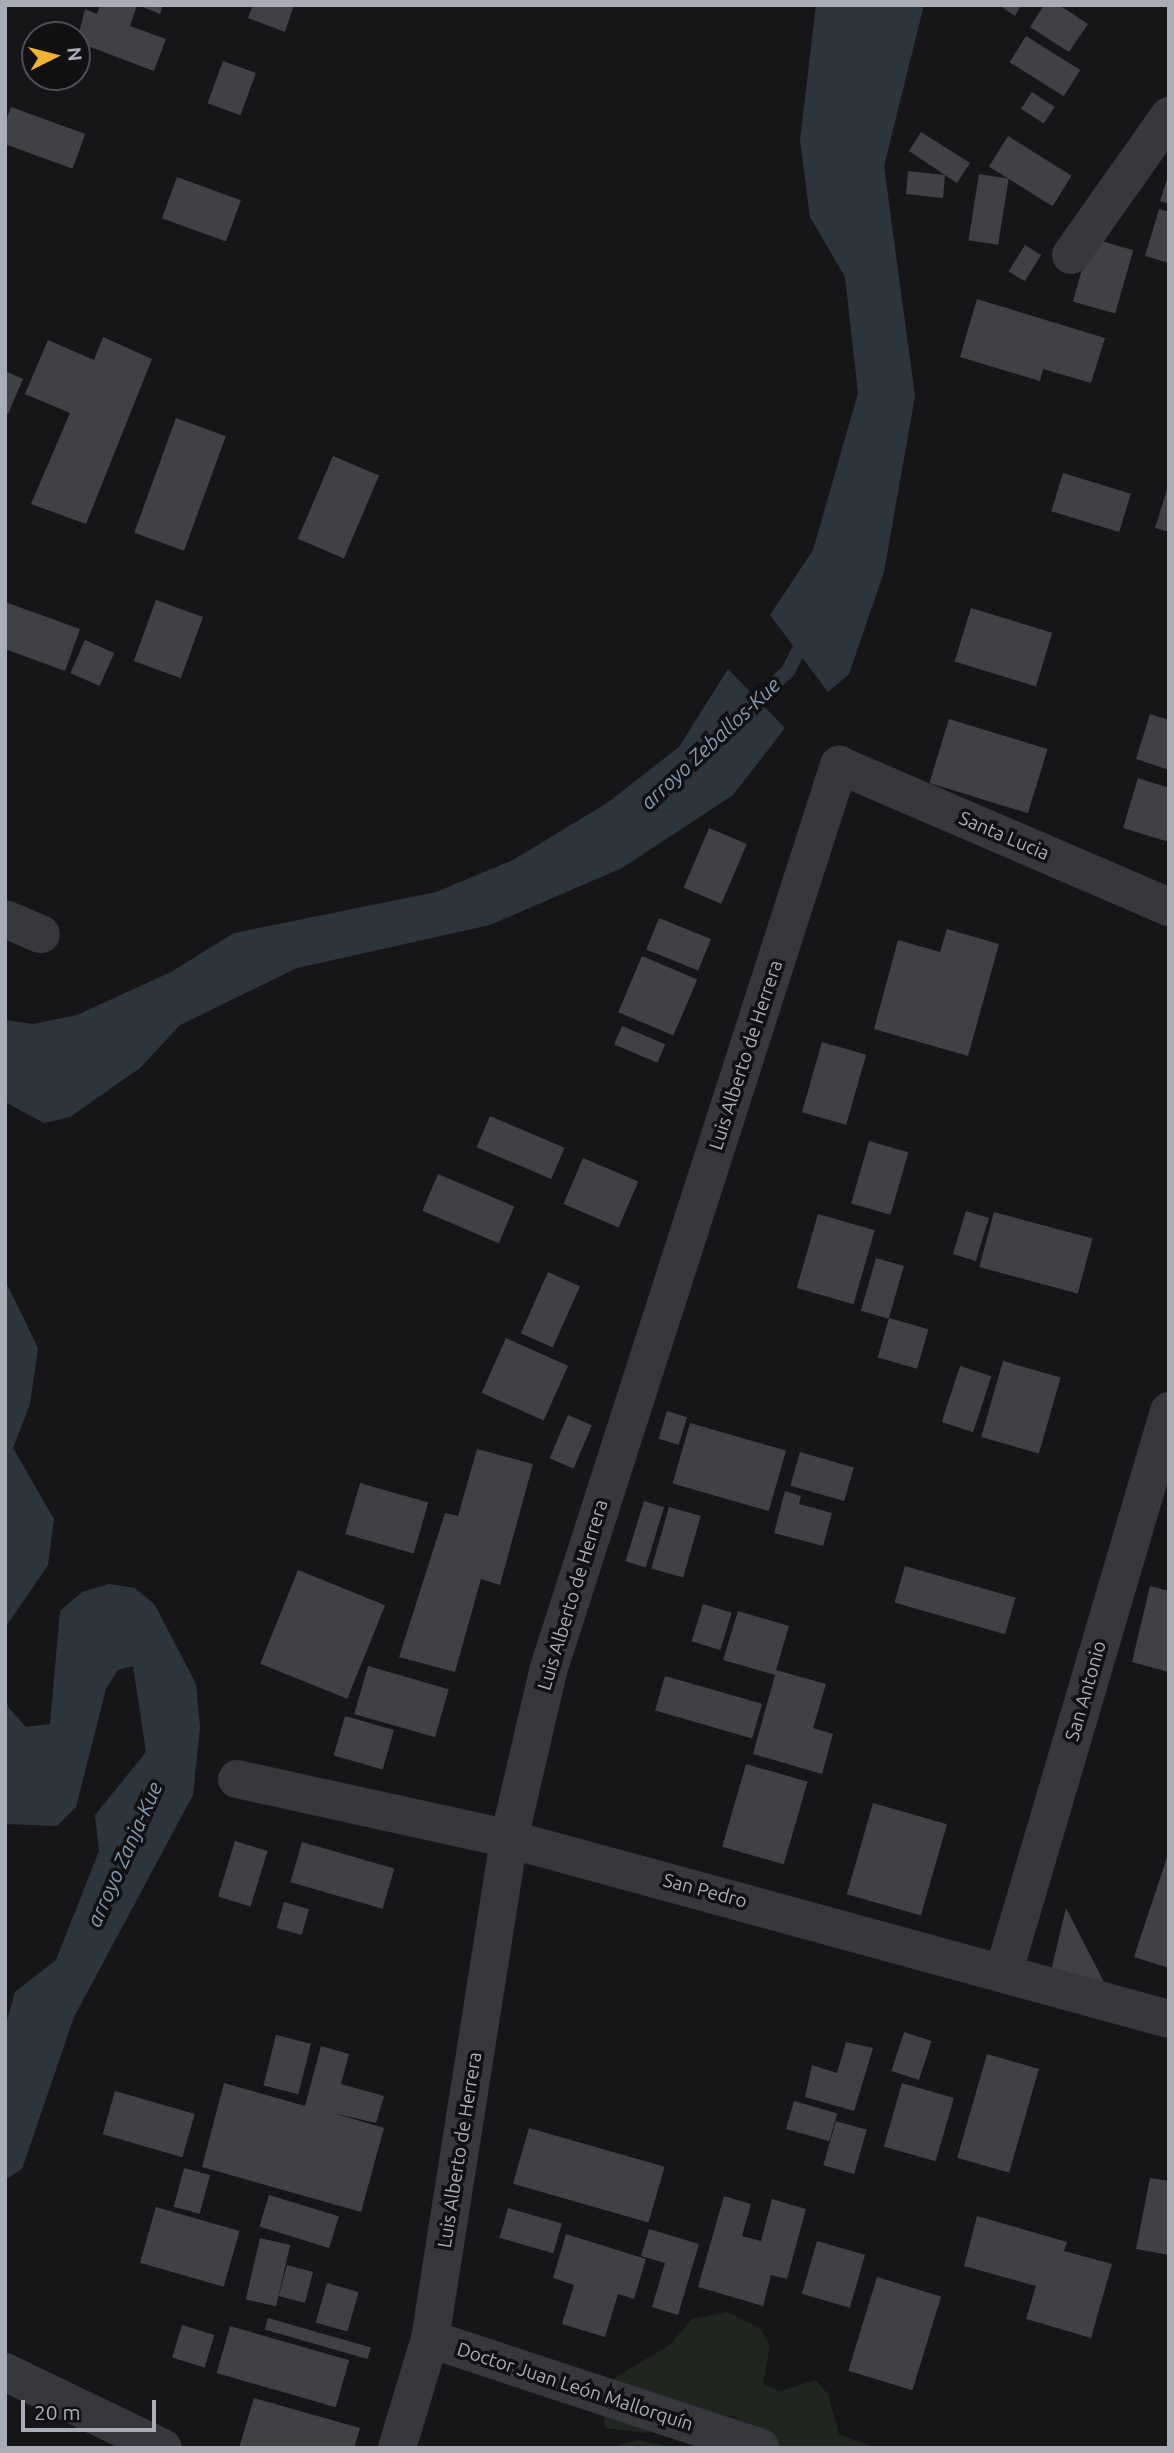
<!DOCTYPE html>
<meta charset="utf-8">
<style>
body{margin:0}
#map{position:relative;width:1174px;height:2453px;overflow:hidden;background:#161618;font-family:Ubuntu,sans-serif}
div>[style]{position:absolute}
.green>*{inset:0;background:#1e261f}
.water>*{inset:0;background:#2c353c}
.stream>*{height:14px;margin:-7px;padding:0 7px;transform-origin:7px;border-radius:7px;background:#2c353c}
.building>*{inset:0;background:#404145;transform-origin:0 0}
.minor>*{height:38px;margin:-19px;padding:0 19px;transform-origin:19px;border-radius:19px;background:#37383d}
span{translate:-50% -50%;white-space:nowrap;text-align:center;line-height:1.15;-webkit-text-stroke:7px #111113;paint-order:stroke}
.street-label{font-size:19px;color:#a8adb8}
.water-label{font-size:21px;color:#7f9bb3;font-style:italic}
.frame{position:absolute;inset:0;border:7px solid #a8adb8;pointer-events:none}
.north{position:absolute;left:21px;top:21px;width:70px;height:70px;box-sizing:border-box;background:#111113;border:2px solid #4d4f55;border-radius:50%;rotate:84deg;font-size:19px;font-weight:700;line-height:28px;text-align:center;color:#a8adb8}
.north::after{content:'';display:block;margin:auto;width:24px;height:32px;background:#f2b134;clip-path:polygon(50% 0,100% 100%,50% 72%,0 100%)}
.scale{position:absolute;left:21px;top:2400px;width:135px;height:32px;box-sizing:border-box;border:4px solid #a8adb8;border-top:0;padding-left:9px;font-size:21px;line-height:24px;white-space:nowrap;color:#a8adb8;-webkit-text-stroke:5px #111113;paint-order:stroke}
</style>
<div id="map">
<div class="green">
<div style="clip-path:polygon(728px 2312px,761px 2329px,770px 2346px,763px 2384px,781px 2391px,815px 2380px,828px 2394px,839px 2434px,876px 2448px,749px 2448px,735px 2416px,698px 2417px,644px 2433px,605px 2428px,603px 2410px,616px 2377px,670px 2345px,692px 2319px)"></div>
<div style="clip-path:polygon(637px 2440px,676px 2448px,610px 2448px)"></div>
</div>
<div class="water">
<div style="clip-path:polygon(816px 5px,924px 5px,884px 166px,915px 396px,884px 572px,849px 674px,828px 692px,770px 615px,813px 550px,858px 393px,845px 277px,810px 217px,800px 140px)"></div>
<div style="clip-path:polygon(728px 669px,785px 728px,733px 795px,622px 868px,490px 925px,297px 968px,180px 1025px,140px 1068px,70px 1117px,44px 1123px,5px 1102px,5px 1020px,33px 1024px,77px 1015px,171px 972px,234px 933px,436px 892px,513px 860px,607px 803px,679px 747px)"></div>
<div style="clip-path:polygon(5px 1280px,38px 1348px,30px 1404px,13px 1448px,54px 1519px,48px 1565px,5px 1628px)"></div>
<div style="clip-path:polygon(109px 1584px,135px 1588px,155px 1605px,196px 1684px,200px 1727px,193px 1795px,74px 2017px,22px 2169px,5px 2180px,5px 2027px,15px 1992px,56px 1960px,99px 1851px,95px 1815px,146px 1752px,133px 1666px,118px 1670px,106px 1689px,76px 1807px,57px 1826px,5px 1824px,5px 1691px,8px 1707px,26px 1727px,50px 1724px,60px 1611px,82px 1592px)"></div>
</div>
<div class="stream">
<div style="left:745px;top:711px;width:59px;rotate:-42.9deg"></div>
<div style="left:788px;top:671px;width:39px;rotate:-63deg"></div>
</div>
<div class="building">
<div style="clip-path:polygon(100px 5px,137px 5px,130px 26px,166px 39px,154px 71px,77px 42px,85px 9px,97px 14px)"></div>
<div style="clip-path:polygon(138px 5px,163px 5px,160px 14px)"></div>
<div style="clip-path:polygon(253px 5px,294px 5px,285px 32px,248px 18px)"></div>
<div style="clip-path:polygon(999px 5px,1021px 5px,1015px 16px)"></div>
<div style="clip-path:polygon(1044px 5px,1059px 5px,1088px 24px,1069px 52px,1030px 27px)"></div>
<div style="left:1026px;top:36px;width:64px;height:31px;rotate:32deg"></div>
<div style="left:223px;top:61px;width:35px;height:45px;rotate:20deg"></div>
<div style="left:1032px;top:92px;width:27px;height:20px;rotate:33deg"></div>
<div style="left:11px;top:107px;width:79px;height:37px;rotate:20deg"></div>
<div style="clip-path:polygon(921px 132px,970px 163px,957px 183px,945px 175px,943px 198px,906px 194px,908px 171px,945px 175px,909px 151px)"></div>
<div style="left:1008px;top:136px;width:75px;height:36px;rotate:32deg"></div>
<div style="clip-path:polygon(1169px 173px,1169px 204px,1160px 201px)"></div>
<div style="left:979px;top:174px;width:30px;height:67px;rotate:9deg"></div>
<div style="left:177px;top:177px;width:68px;height:44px;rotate:20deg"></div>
<div style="clip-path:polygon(1159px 209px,1169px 212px,1169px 263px,1145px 256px)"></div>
<div style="left:1091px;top:238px;width:44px;height:66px;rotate:16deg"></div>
<div style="left:1025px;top:245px;width:19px;height:31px;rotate:32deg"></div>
<div style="clip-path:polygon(977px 299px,1105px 338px,1091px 383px,1043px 369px,1040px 381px,960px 357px)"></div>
<div style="clip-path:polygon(103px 337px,152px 359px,86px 524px,31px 504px,70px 413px,25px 394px,48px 340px,94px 360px)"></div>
<div style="clip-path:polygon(5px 371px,23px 379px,8px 414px,5px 412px)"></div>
<div style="left:176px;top:418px;width:53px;height:122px;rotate:20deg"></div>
<div style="left:333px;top:456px;width:50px;height:90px;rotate:23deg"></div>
<div style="left:1063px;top:473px;width:71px;height:40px;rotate:17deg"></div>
<div style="clip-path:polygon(1168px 486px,1169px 486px,1169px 532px,1155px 528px)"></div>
<div style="left:156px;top:600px;width:50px;height:65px;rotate:20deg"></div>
<div style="clip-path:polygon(5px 602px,80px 629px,65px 671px,5px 649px)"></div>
<div style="left:971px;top:608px;width:85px;height:56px;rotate:17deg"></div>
<div style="left:85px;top:640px;width:32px;height:36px;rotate:24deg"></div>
<div style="clip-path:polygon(1150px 714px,1169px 720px,1169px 770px,1136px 759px)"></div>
<div style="left:949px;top:719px;width:103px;height:67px;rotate:17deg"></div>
<div style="clip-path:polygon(1138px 778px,1169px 788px,1169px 842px,1123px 828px)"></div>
<div style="left:709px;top:828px;width:41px;height:65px;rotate:23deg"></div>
<div style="left:659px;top:918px;width:56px;height:34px;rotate:22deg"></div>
<div style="clip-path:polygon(947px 929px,999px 944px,968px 1056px,874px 1029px,898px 940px,940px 952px)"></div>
<div style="left:642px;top:956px;width:60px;height:61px;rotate:23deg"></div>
<div style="left:622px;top:1026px;width:47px;height:20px;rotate:23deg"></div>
<div style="left:822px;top:1042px;width:46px;height:73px;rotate:16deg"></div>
<div style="left:490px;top:1116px;width:81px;height:34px;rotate:23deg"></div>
<div style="left:869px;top:1141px;width:41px;height:65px;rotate:16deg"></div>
<div style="left:583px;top:1158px;width:60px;height:50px;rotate:23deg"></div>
<div style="left:438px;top:1174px;width:83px;height:40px;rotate:23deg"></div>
<div style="left:966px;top:1211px;width:24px;height:45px;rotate:17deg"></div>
<div style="left:994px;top:1212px;width:102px;height:57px;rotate:15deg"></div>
<div style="left:818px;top:1214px;width:59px;height:77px;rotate:16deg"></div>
<div style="left:876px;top:1258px;width:29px;height:55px;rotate:16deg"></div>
<div style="left:548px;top:1272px;width:35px;height:67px;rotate:24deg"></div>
<div style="left:889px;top:1318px;width:41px;height:41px;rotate:16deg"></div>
<div style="left:506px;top:1338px;width:68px;height:60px;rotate:24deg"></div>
<div style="left:1003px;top:1361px;width:60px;height:79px;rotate:16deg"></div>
<div style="left:960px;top:1366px;width:33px;height:59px;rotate:18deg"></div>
<div style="left:667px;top:1411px;width:21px;height:29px;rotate:17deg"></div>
<div style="left:568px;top:1415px;width:26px;height:47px;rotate:23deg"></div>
<div style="left:690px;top:1423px;width:100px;height:63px;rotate:16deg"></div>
<div style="clip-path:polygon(477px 1449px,533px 1464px,500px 1585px,481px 1579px,455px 1672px,399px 1657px,445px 1513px,458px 1516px)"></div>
<div style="left:800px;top:1452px;width:56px;height:35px;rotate:16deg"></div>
<div style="left:360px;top:1483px;width:71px;height:53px;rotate:16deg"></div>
<div style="clip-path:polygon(785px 1491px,801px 1496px,799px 1504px,832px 1513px,823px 1546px,774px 1533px)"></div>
<div style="left:644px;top:1501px;width:21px;height:63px;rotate:17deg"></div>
<div style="left:669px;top:1507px;width:33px;height:64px;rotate:16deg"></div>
<div style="left:905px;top:1566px;width:115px;height:38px;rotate:16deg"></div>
<div style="left:298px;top:1570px;width:94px;height:101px;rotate:22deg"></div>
<div style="clip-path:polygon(1150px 1586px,1169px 1591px,1169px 1672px,1132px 1662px)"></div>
<div style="left:703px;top:1604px;width:30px;height:39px;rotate:17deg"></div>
<div style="clip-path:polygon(738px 1611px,789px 1626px,776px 1670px,826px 1684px,813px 1728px,833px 1734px,822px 1774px,753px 1754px,775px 1675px,723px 1660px)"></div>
<div style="left:368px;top:1666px;width:84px;height:50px;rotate:16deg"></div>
<div style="left:665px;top:1676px;width:101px;height:36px;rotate:16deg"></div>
<div style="left:345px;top:1716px;width:51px;height:41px;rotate:16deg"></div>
<div style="left:746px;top:1764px;width:64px;height:86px;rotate:16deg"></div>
<div style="left:873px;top:1803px;width:77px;height:95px;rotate:16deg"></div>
<div style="left:235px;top:1841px;width:34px;height:58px;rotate:17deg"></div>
<div style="left:302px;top:1842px;width:96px;height:42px;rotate:16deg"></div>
<div style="clip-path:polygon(1169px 1851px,1169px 1968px,1134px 1957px)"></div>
<div style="left:284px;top:1902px;width:26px;height:27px;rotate:16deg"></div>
<div style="clip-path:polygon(1066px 1908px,1104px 1982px,1049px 1979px)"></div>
<div style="left:904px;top:2032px;width:29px;height:41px;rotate:18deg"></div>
<div style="left:276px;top:2035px;width:36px;height:52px;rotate:14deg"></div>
<div style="clip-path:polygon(846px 2042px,873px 2048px,854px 2111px,805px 2097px,812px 2065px,837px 2073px)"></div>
<div style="clip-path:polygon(321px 2046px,349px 2054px,341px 2084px,384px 2096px,376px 2123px,333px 2113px,384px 2128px,361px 2212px,202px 2167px,224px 2083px,305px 2106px)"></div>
<div style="left:987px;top:2054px;width:54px;height:108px;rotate:16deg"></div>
<div style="left:902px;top:2083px;width:54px;height:66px;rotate:16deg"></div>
<div style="left:115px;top:2091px;width:83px;height:45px;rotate:16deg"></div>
<div style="left:794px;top:2101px;width:45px;height:29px;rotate:16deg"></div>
<div style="left:836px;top:2121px;width:32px;height:46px;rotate:16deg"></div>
<div style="left:529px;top:2128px;width:141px;height:58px;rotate:16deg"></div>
<div style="left:184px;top:2168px;width:27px;height:40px;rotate:15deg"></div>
<div style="clip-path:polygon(1150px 2178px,1169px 2181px,1169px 2255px,1136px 2249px)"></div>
<div style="left:269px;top:2195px;width:73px;height:33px;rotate:17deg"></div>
<div style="clip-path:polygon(724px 2196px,751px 2204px,742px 2236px,761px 2241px,772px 2199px,806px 2209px,787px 2279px,771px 2275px,763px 2306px,698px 2287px)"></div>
<div style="left:156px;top:2207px;width:87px;height:58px;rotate:16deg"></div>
<div style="left:508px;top:2208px;width:56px;height:31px;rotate:16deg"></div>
<div style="clip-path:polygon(977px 2216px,1067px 2242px,1064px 2251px,1112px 2264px,1091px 2338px,1026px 2319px,1036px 2286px,964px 2266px)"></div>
<div style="clip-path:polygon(649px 2229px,699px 2244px,678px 2315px,652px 2307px,665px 2263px,641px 2256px)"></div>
<div style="clip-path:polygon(566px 2234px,646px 2259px,634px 2299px,618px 2294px,605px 2337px,562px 2324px,574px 2285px,553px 2278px)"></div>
<div style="left:260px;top:2238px;width:31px;height:63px;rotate:13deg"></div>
<div style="left:817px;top:2241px;width:50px;height:55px;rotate:16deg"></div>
<div style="left:287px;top:2265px;width:27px;height:32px;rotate:15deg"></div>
<div style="left:877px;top:2277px;width:67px;height:98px;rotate:17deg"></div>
<div style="left:327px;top:2283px;width:33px;height:41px;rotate:16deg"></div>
<div style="left:268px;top:2318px;width:107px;height:12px;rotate:16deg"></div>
<div style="left:182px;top:2325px;width:34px;height:34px;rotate:17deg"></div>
<div style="left:230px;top:2326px;width:124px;height:49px;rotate:16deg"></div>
<div style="clip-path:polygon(254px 2398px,360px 2428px,354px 2448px,239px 2448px)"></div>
</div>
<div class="minor">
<div style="left:1071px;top:255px;width:170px;rotate:-54.8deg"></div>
<div style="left:5px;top:919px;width:39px;rotate:23deg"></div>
<div style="left:237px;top:1779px;width:279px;rotate:12.4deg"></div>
<div style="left:509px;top:1839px;width:684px;rotate:15.26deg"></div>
<div style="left:1004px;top:1971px;width:584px;rotate:-73.58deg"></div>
<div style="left:430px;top:2339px;width:348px;rotate:18.2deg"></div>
<div style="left:5px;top:2372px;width:175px;rotate:25.7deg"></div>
<div style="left:397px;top:2448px;width:114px;rotate:-73.2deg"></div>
<div style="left:430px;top:2339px;width:506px;rotate:-81.02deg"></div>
<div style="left:509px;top:1839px;width:172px;rotate:-76.9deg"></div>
<div style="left:548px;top:1671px;width:952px;rotate:-72.19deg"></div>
<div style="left:839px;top:765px;width:359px;rotate:23.3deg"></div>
</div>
<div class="street-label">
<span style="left:1004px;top:836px;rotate:23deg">Santa Lucia</span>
<span style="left:746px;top:1055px;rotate:-72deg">Luis Alberto de Herrera</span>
<span style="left:573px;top:1595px;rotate:-73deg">Luis Alberto de Herrera</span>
<span style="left:1086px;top:1691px;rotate:-74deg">San Antonio</span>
<span style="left:705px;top:1891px;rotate:15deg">San Pedro</span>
<span style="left:460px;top:2150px;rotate:-81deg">Luis Alberto de Herrera</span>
<span style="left:575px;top:2387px;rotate:18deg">Doctor Juan León Mallorquín</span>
</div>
<div class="water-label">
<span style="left:710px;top:743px;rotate:-43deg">arroyo Zeballos-Kue</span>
<span style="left:124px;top:1854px;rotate:-66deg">arroyo Zanja-Kue</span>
</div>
<div class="frame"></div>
<div class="north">N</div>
<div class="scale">20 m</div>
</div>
